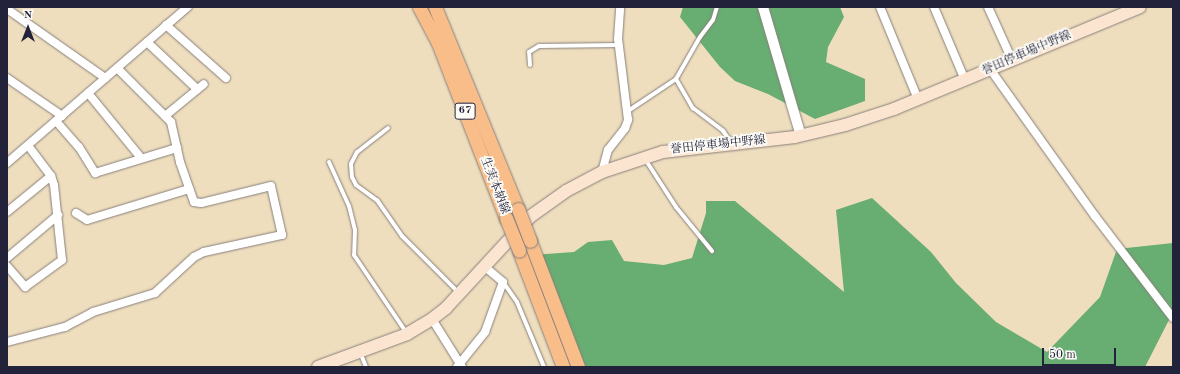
<!DOCTYPE html>
<meta charset="utf-8">
<style>
body{margin:0}
#map{position:relative;width:1180px;height:374px;overflow:hidden;background:#efdebe;font-family:"Old Standard TT","Noto Serif JP",serif}
div>[style]{position:absolute}
.forest>*{inset:0;background:#68ad72}
.roads{filter:drop-shadow(0 0 1px #88807c) drop-shadow(0 0 1px #88807c)}
.service>*{height:4px;margin:-2px;padding:0 2px;transform-origin:2px;border-radius:2px;background:#fff}
.minor>*{height:8px;margin:-4px;padding:0 4px;transform-origin:4px;border-radius:4px;background:#fff}
.tertiary>*{height:10px;margin:-5px;padding:0 5px;transform-origin:5px;border-radius:5px;background:#fff}
.secondary>*{height:12px;margin:-6px;padding:0 6px;transform-origin:6px;border-radius:6px;background:#fce5d0}
.primary>*{height:13px;margin:-6.5px;padding:0 6.5px;transform-origin:6.5px;border-radius:6.5px;background:#f8bd89}
.bridges{filter:drop-shadow(0 0 1px #88807c) drop-shadow(0 0 1px #88807c)}
.primary-bridge>*{height:13px;margin:-6.5px;padding:0 6.5px;transform-origin:6.5px;border-radius:6.5px;background:#f8bd89}
span{translate:-50% -50%;white-space:nowrap;text-align:center;line-height:1.15;-webkit-text-stroke:3.5px #fdfcf7;paint-order:stroke}
.shield-label span{padding:1px 3px;background:#fdfcf7;border:1px solid;border-radius:3px;-webkit-text-stroke-width:0}
.shield-label{font-size:11px;color:#22223b;font-weight:700}
.street-label{font-size:12px;color:#22223b}
.frame{position:absolute;inset:0;border:8px solid #22223b;pointer-events:none}
.north{position:absolute;left:8px;top:8px;width:40px;height:40px;-webkit-text-stroke:3px #fdfcf7;paint-order:stroke;rotate:0deg;font-size:11px;font-weight:700;line-height:16px;text-align:center;color:#22223b}
.north::after{content:'';display:block;margin:auto;width:14px;height:18px;background:#22223b;clip-path:polygon(50% 0,100% 100%,50% 72%,0 100%)}
.scale{position:absolute;left:1042px;top:348px;width:74px;height:18px;box-sizing:border-box;border:2px solid #22223b;border-top:0;padding-left:5px;font-size:12px;line-height:14px;white-space:nowrap;color:#22223b;-webkit-text-stroke:3px #fdfcf7;paint-order:stroke}
</style>
<div id="map">
<div class="forest">
<div style="clip-path:polygon(683px 7px,840px 7px,844px 17px,828px 47px,826px 62px,865px 79px,865px 101px,815px 119px,768px 94px,735px 81px,720px 67px,680px 17px)"></div>
<div style="clip-path:polygon(872px 198px,931px 252px,956px 283px,996px 322px,1047px 352px,1100px 297px,1117px 249px,1173px 243px,1173px 312px,1145px 367px,584px 367px,573px 339px,542px 314px,525px 274px,532px 255px,574px 252px,588px 242px,612px 240px,624px 261px,664px 265px,692px 258px,706px 213px,706px 201px,735px 201px,844px 292px,836px 210px)"></div>
</div>
<div class="roads">
<div class="service">
<div style="left:530px;top:65px;width:13px;rotate:-94deg"></div>
<div style="left:529px;top:52px;width:12px;rotate:-31deg"></div>
<div style="left:539px;top:46px;width:80px;rotate:-0.7deg"></div>
<div style="left:676px;top:79px;width:34px;rotate:60deg"></div>
<div style="left:693px;top:108px;width:38px;rotate:37deg"></div>
<div style="left:723px;top:131px;width:14px;rotate:54deg"></div>
<div style="left:628px;top:111px;width:58px;rotate:-33.7deg"></div>
<div style="left:676px;top:79px;width:48px;rotate:-60.3deg"></div>
<div style="left:700px;top:37px;width:21px;rotate:-53deg"></div>
<div style="left:713px;top:20px;width:14px;rotate:-73deg"></div>
<div style="left:388px;top:128px;width:39px;rotate:142deg"></div>
<div style="left:357px;top:152px;width:13px;rotate:117deg"></div>
<div style="left:351px;top:164px;width:13px;rotate:86deg"></div>
<div style="left:352px;top:177px;width:9px;rotate:63deg"></div>
<div style="left:356px;top:185px;width:26px;rotate:36deg"></div>
<div style="left:377px;top:200px;width:44px;rotate:55.2deg"></div>
<div style="left:402px;top:236px;width:79px;rotate:45deg"></div>
<div style="left:645px;top:159px;width:57px;rotate:57.1deg"></div>
<div style="left:676px;top:207px;width:57px;rotate:50.7deg"></div>
<div style="left:329px;top:162px;width:48px;rotate:65.6deg"></div>
<div style="left:349px;top:206px;width:25px;rotate:76deg"></div>
<div style="left:355px;top:230px;width:25px;rotate:92deg"></div>
<div style="left:354px;top:255px;width:93px;rotate:56deg"></div>
<div style="left:503px;top:282px;width:24px;rotate:55deg"></div>
<div style="left:517px;top:302px;width:70px;rotate:67.4deg"></div>
<div style="left:360px;top:352px;width:16px;rotate:68deg"></div>
</div>
<div class="minor">
<div style="left:880px;top:7px;width:100px;rotate:67.6deg"></div>
<div style="left:934px;top:7px;width:79px;rotate:67deg"></div>
<div style="left:988px;top:7px;width:58px;rotate:65.6deg"></div>
<div style="left:7px;top:9px;width:120px;rotate:35.1deg"></div>
<div style="left:166px;top:25px;width:80px;rotate:41.5deg"></div>
<div style="left:147px;top:42px;width:69px;rotate:43.2deg"></div>
<div style="left:990px;top:69px;width:181px;rotate:54.5deg"></div>
<div style="left:1095px;top:216px;width:128px;rotate:52.6deg"></div>
<div style="left:7px;top:78px;width:67px;rotate:34.6deg"></div>
<div style="left:88px;top:93px;width:84px;rotate:50.8deg"></div>
<div style="left:165px;top:116px;width:50px;rotate:-39.4deg"></div>
<div style="left:56px;top:121px;width:35px;rotate:49deg"></div>
<div style="left:79px;top:147px;width:31px;rotate:58deg"></div>
<div style="left:95px;top:173px;width:86px;rotate:-17deg"></div>
<div style="left:7px;top:163px;width:239px;rotate:-40.8deg"></div>
<div style="left:602px;top:172px;width:23px;rotate:-75deg"></div>
<div style="left:608px;top:150px;width:28px;rotate:-52deg"></div>
<div style="left:625px;top:128px;width:9px;rotate:-69deg"></div>
<div style="left:628px;top:120px;width:82px;rotate:-97deg"></div>
<div style="left:618px;top:39px;width:32px;rotate:-86deg"></div>
<div style="left:7px;top:212px;width:57px;rotate:-39.3deg"></div>
<div style="left:76px;top:213px;width:13px;rotate:32deg"></div>
<div style="left:87px;top:220px;width:107px;rotate:-16.9deg"></div>
<div style="left:7px;top:258px;width:67px;rotate:-40.1deg"></div>
<div style="left:7px;top:266px;width:28px;rotate:49deg"></div>
<div style="left:25px;top:287px;width:46px;rotate:-36.1deg"></div>
<div style="left:62px;top:260px;width:75px;rotate:-96.1deg"></div>
<div style="left:54px;top:185px;width:9px;rotate:-108deg"></div>
<div style="left:51px;top:176px;width:38px;rotate:-127deg"></div>
<div style="left:432px;top:319px;width:57px;rotate:58deg"></div>
<div style="left:7px;top:342px;width:60px;rotate:-14.5deg"></div>
<div style="left:65px;top:327px;width:32px;rotate:-28deg"></div>
<div style="left:93px;top:312px;width:65px;rotate:-17deg"></div>
<div style="left:155px;top:293px;width:53px;rotate:-42.7deg"></div>
<div style="left:194px;top:257px;width:11px;rotate:-27deg"></div>
<div style="left:204px;top:252px;width:80px;rotate:-12.3deg"></div>
<div style="left:282px;top:235px;width:50px;rotate:-102.7deg"></div>
<div style="left:271px;top:186px;width:72px;rotate:166.3deg"></div>
<div style="left:201px;top:203px;width:7px;rotate:-172deg"></div>
<div style="left:194px;top:202px;width:42px;rotate:-109.3deg"></div>
<div style="left:180px;top:162px;width:41px;rotate:-102.7deg"></div>
<div style="left:171px;top:122px;width:76px;rotate:-135deg"></div>
<div style="left:457px;top:367px;width:45px;rotate:-51.3deg"></div>
<div style="left:485px;top:332px;width:53px;rotate:-70.2deg"></div>
<div style="left:503px;top:282px;width:23px;rotate:-140deg"></div>
</div>
<div class="tertiary">
<div style="left:763px;top:7px;width:134px;rotate:73.6deg"></div>
</div>
<div class="secondary">
<div style="left:318px;top:367px;width:95px;rotate:-20.3deg"></div>
<div style="left:407px;top:334px;width:29px;rotate:-31deg"></div>
<div style="left:432px;top:319px;width:18px;rotate:-38deg"></div>
<div style="left:446px;top:308px;width:125px;rotate:-47.3deg"></div>
<div style="left:531px;top:216px;width:43px;rotate:-35.5deg"></div>
<div style="left:566px;top:191px;width:41px;rotate:-27.8deg"></div>
<div style="left:602px;top:172px;width:64px;rotate:-18.2deg"></div>
<div style="left:663px;top:152px;width:133px;rotate:-6.5deg"></div>
<div style="left:795px;top:137px;width:51px;rotate:-13.5deg"></div>
<div style="left:845px;top:125px;width:52px;rotate:-18.1deg"></div>
<div style="left:894px;top:109px;width:266px;rotate:-22.5deg"></div>
</div>
<div class="primary">
<div style="left:419px;top:7px;width:41px;rotate:62.2deg"></div>
<div style="left:438px;top:43px;width:188px;rotate:68.8deg"></div>
<div style="left:435px;top:7px;width:218px;rotate:67.7deg"></div>
<div style="left:530px;top:241px;width:135px;rotate:69.1deg"></div>
<div style="left:519px;top:251px;width:124px;rotate:69.2deg"></div>
</div>
</div>
<div class="bridges">
<div class="primary-bridge">
<div style="left:518px;top:209px;width:34px;rotate:69deg"></div>
<div style="left:506px;top:218px;width:35px;rotate:68deg"></div>
</div>
</div>
<div class="shield-label">
<span style="left:465px;top:111px">67</span>
</div>
<div class="street-label">
<span style="left:1027px;top:54px;rotate:-23deg">誉田停車場中野線</span>
<span style="left:718px;top:146px;rotate:-6deg">誉田停車場中野線</span>
<span style="left:494px;top:186px;rotate:69deg">生実本納線</span>
</div>
<div class="frame"></div>
<div class="north">N</div>
<div class="scale">50 m</div>
</div>
